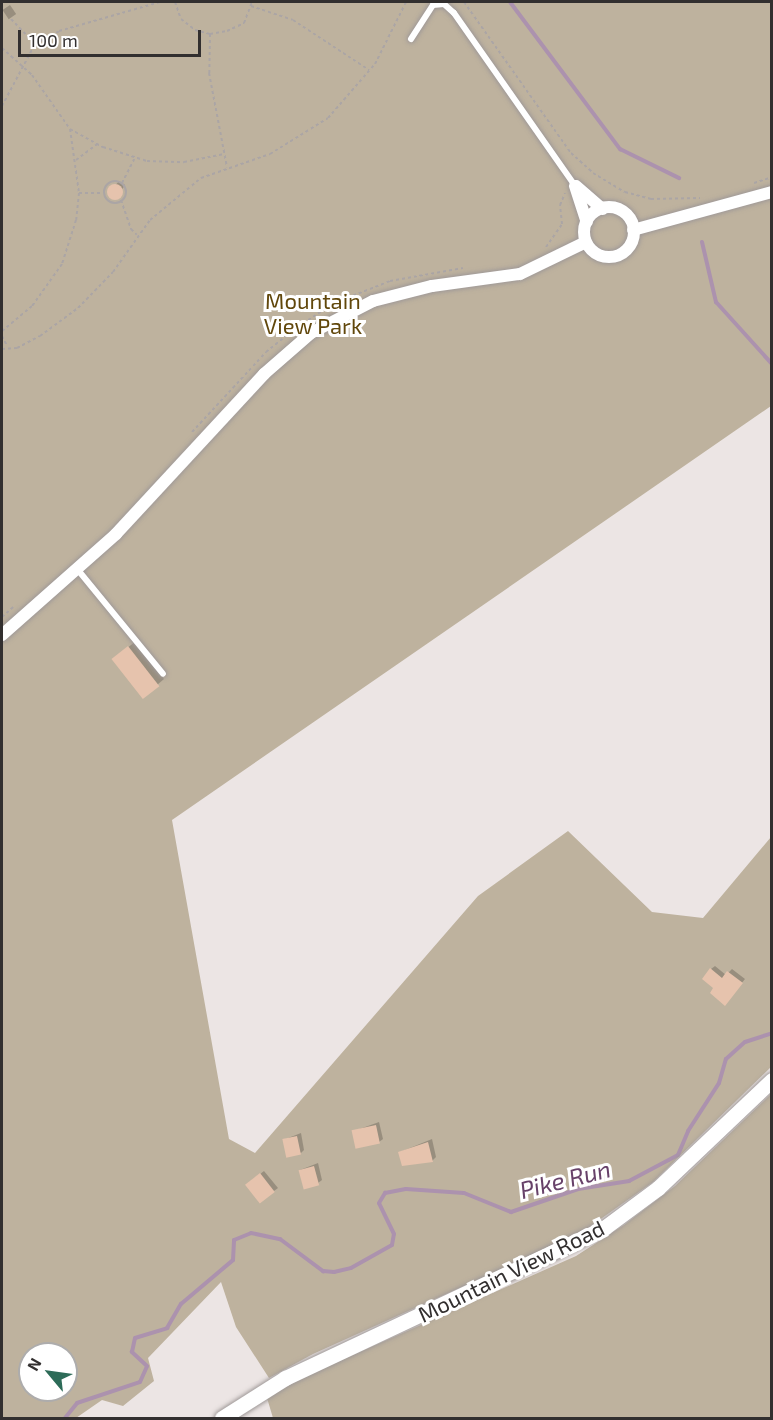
<!DOCTYPE html>
<style>
body{margin:0}
#map{position:relative;width:773px;height:1420px;overflow:hidden;background:#ece5e4;font-family:"Exo 2",sans-serif}
div>[style]{position:absolute}
.green>*{inset:0;background:#beb29e}
.shadow>*{inset:0;background:#0003;transform-origin:0 0}
.stream>*{height:4px;margin:-2px;padding:0 2px;transform-origin:2px;border-radius:2px;background:#ac92ae}
.building>*{inset:0;background:#e6c3ad;transform-origin:0 0}
.round{border-radius:50%}
.path>*{height:2px;margin-top:-1px;transform-origin:0;background:repeating-linear-gradient(90deg,#aba5a5 0 3px,transparent 0 6px)}
.path>.ring{margin:-1px;padding:0;box-sizing:content-box;background:none;border:2px solid #aba5a5;border-radius:50%}
.roads{filter:drop-shadow(0 0 2px #9f9998) drop-shadow(0 0 2px #9f9998)}
.service>*{height:6px;margin:-3px;padding:0 3px;transform-origin:3px;border-radius:3px;background:#fff}
.minor>*{height:12px;margin:-6px;padding:0 6px;transform-origin:6px;border-radius:6px;background:#fff}
.minor>.ring{margin:-6px;padding:0;box-sizing:content-box;background:none;border:12px solid #fff;border-radius:50%}
.tertiary>*{height:15px;margin:-7.5px;padding:0 7.5px;transform-origin:7.5px;border-radius:7.5px;background:#fff}
span{translate:-50% -50%;white-space:nowrap;text-align:center;line-height:1.15;-webkit-text-stroke:6px #fff;paint-order:stroke}
.park-label{font-size:22px;color:#61470b}
.street-label{font-size:22px;color:#322f2f}
.water-label{font-size:24px;color:#674169;font-style:italic}
.frame{position:absolute;inset:0;border:3px solid #322f2f;pointer-events:none}
.north{position:absolute;left:18px;top:1342px;width:60px;height:60px;box-sizing:border-box;background:#fff;border:2px solid #adacac;border-radius:50%;rotate:299deg;font-size:16px;font-weight:700;line-height:24px;text-align:center;color:#322f2f}
.north::after{content:'';display:block;margin:auto;width:21px;height:27px;background:#2d6b58;clip-path:polygon(50% 0,100% 100%,50% 72%,0 100%)}
.scale{position:absolute;left:18px;top:30px;width:183px;height:27px;box-sizing:border-box;border:3px solid #322f2f;border-top:0;padding-left:8px;font-size:18px;line-height:21px;white-space:nowrap;color:#322f2f;-webkit-text-stroke:4px #fff;paint-order:stroke}
</style>
<div id="map">
<div class="green">
<div style="clip-path:polygon(evenodd,2px 2px,771px 2px,771px 406px,172px 820px,229px 1139px,255px 1153px,478px 896px,568px 831px,652px 912px,703px 918px,771px 837px,771px 1067px,653px 1182px,588px 1228px,559px 1243px,313px 1354px,269px 1378px,236px 1327px,221px 1282px,148px 1358px,154px 1381px,123px 1406px,102px 1400px,76px 1418px,2px 1418px,2px 2px,30px 1354px,66px 1354px,66px 1390px,30px 1390px,30px 1354px)"></div>
<div style="clip-path:polygon(771px 1094px,771px 1418px,273px 1418px,267px 1398px,306px 1376px,576px 1256px,624px 1225px,675px 1186px)"></div>
</div>
<div class="shadow">
<div style="left:10px;top:5px;width:11px;height:9px;rotate:56deg"></div>
<div style="clip-path:polygon(119px 181px,125px 185px,117px 197px,109px 193px)"></div>
<div style="clip-path:polygon(135px 642px,164px 679px,143px 697px,119px 654px)"></div>
<div style="clip-path:polygon(715px 966px,726px 975px,732px 969px,745px 979px,728px 1000px,715px 988px,711px 969px)"></div>
<div style="clip-path:polygon(379px 1122px,383px 1139px,379px 1142px,354px 1131px)"></div>
<div style="clip-path:polygon(301px 1133px,304px 1150px,301px 1153px,283px 1140px)"></div>
<div style="clip-path:polygon(432px 1139px,436px 1157px,432px 1161px,400px 1152px)"></div>
<div style="clip-path:polygon(318px 1163px,322px 1180px,318px 1183px,300px 1170px)"></div>
<div style="clip-path:polygon(264px 1171px,278px 1188px,274px 1191px,251px 1181px)"></div>
</div>
<div class="stream">
<div style="left:510px;top:2px;width:184px;rotate:53.2deg"></div>
<div style="left:620px;top:149px;width:66px;rotate:26.2deg"></div>
<div style="left:702px;top:242px;width:62px;rotate:76.9deg"></div>
<div style="left:716px;top:302px;width:84px;rotate:47.9deg"></div>
<div style="left:65px;top:1418px;width:19px;rotate:-51deg"></div>
<div style="left:77px;top:1403px;width:66px;rotate:-18.4deg"></div>
<div style="left:140px;top:1382px;width:17px;rotate:-66deg"></div>
<div style="left:147px;top:1366px;width:21px;rotate:-137deg"></div>
<div style="left:132px;top:1352px;width:14px;rotate:-78deg"></div>
<div style="left:135px;top:1338px;width:34px;rotate:-17deg"></div>
<div style="left:167px;top:1328px;width:28px;rotate:-60deg"></div>
<div style="left:181px;top:1304px;width:68px;rotate:-40.2deg"></div>
<div style="left:233px;top:1260px;width:20px;rotate:-87deg"></div>
<div style="left:234px;top:1240px;width:18px;rotate:-22deg"></div>
<div style="left:251px;top:1233px;width:30px;rotate:12deg"></div>
<div style="left:280px;top:1239px;width:54px;rotate:36.7deg"></div>
<div style="left:323px;top:1271px;width:11px;rotate:5deg"></div>
<div style="left:334px;top:1272px;width:17px;rotate:-13deg"></div>
<div style="left:351px;top:1268px;width:47px;rotate:-29.3deg"></div>
<div style="left:392px;top:1245px;width:11px;rotate:-80deg"></div>
<div style="left:394px;top:1234px;width:34px;rotate:-116deg"></div>
<div style="left:379px;top:1203px;width:12px;rotate:-59deg"></div>
<div style="left:385px;top:1193px;width:21px;rotate:-11deg"></div>
<div style="left:406px;top:1189px;width:58px;rotate:3.9deg"></div>
<div style="left:464px;top:1193px;width:51px;rotate:22deg"></div>
<div style="left:511px;top:1212px;width:71px;rotate:-18.9deg"></div>
<div style="left:578px;top:1189px;width:52px;rotate:-8.9deg"></div>
<div style="left:629px;top:1181px;width:55px;rotate:-28deg"></div>
<div style="left:678px;top:1155px;width:26px;rotate:-67deg"></div>
<div style="left:688px;top:1131px;width:57px;rotate:-57.1deg"></div>
<div style="left:719px;top:1083px;width:25px;rotate:-74deg"></div>
<div style="left:726px;top:1059px;width:25px;rotate:-42deg"></div>
<div style="left:745px;top:1042px;width:28px;rotate:-18deg"></div>
</div>
<div class="building">
<div class="round" style="left:107px;top:184px;width:16px;height:16px"></div>
<div style="left:128px;top:646px;width:51px;height:21px;rotate:52deg"></div>
<div style="clip-path:polygon(710px 968px,722px 978px,727px 971px,743px 983px,725px 1006px,710px 993px,713px 988px,702px 979px)"></div>
<div style="left:376px;top:1125px;width:19px;height:25px;rotate:78deg"></div>
<div style="left:297px;top:1136px;width:19px;height:15px;rotate:78deg"></div>
<div style="clip-path:polygon(428px 1142px,433px 1162px,402px 1166px,398px 1152px)"></div>
<div style="left:314px;top:1166px;width:20px;height:16px;rotate:75deg"></div>
<div style="left:260px;top:1173px;width:24px;height:19px;rotate:52deg"></div>
</div>
<div class="path">
<div style="left:175px;top:2px;width:18px;rotate:71deg"></div>
<div style="left:181px;top:19px;width:18px;rotate:38deg"></div>
<div style="left:195px;top:30px;width:16px;rotate:15deg"></div>
<div style="left:210px;top:34px;width:17px;rotate:-10deg"></div>
<div style="left:227px;top:31px;width:19px;rotate:-25deg"></div>
<div style="left:244px;top:23px;width:22px;rotate:-69deg"></div>
<div style="left:464px;top:2px;width:185px;rotate:54.7deg"></div>
<div style="left:571px;top:153px;width:30px;rotate:42deg"></div>
<div style="left:593px;top:173px;width:37px;rotate:31deg"></div>
<div style="left:625px;top:192px;width:27px;rotate:15deg"></div>
<div style="left:651px;top:199px;width:49px;rotate:-1.2deg"></div>
<div style="left:251px;top:6px;width:44px;rotate:18.4deg"></div>
<div style="left:293px;top:20px;width:91px;rotate:33.3deg"></div>
<div style="left:11px;top:19px;width:35px;rotate:46deg"></div>
<div style="left:210px;top:34px;width:39px;rotate:91deg"></div>
<div style="left:209px;top:73px;width:96px;rotate:79.2deg"></div>
<div style="left:2px;top:48px;width:40px;rotate:42deg"></div>
<div style="left:32px;top:75px;width:66px;rotate:54.9deg"></div>
<div style="left:70px;top:129px;width:65px;rotate:82deg"></div>
<div style="left:79px;top:193px;width:27px;rotate:96deg"></div>
<div style="left:76px;top:220px;width:46px;rotate:107.7deg"></div>
<div style="left:62px;top:264px;width:52px;rotate:125.5deg"></div>
<div style="left:32px;top:306px;width:39px;rotate:140deg"></div>
<div style="left:2px;top:106px;width:70px;rotate:-62deg"></div>
<div style="left:35px;top:44px;width:27px;rotate:-28deg"></div>
<div style="left:59px;top:31px;width:105px;rotate:-16deg"></div>
<div style="left:70px;top:129px;width:38px;rotate:29deg"></div>
<div style="left:103px;top:147px;width:46px;rotate:17.7deg"></div>
<div style="left:147px;top:161px;width:37px;rotate:2deg"></div>
<div style="left:184px;top:162px;width:41px;rotate:-11.3deg"></div>
<div style="left:76px;top:160px;width:26px;rotate:-37deg"></div>
<div class="ring" style="left:104px;top:181px;width:20px;height:20px"></div>
<div style="left:122px;top:183px;width:27px;rotate:-63deg"></div>
<div style="left:754px;top:183px;width:19px;rotate:-18deg"></div>
<div style="left:79px;top:193px;width:24px"></div>
<div style="left:121px;top:200px;width:31px;rotate:71deg"></div>
<div style="left:131px;top:229px;width:8px;rotate:45deg"></div>
<div style="left:546px;top:247px;width:28px;rotate:-55deg"></div>
<div style="left:562px;top:224px;width:19px;rotate:-96deg"></div>
<div style="left:560px;top:205px;width:13px;rotate:-67deg"></div>
<div style="left:342px;top:300px;width:52px;rotate:-21.6deg"></div>
<div style="left:390px;top:281px;width:74px;rotate:-10.1deg"></div>
<div style="left:308px;top:320px;width:20px;rotate:-33deg"></div>
<div style="left:2px;top:336px;width:11px;rotate:63deg"></div>
<div style="left:2px;top:349px;width:15px;rotate:-4deg"></div>
<div style="left:17px;top:348px;width:26px;rotate:-28deg"></div>
<div style="left:40px;top:336px;width:47px;rotate:-36.4deg"></div>
<div style="left:78px;top:308px;width:50px;rotate:-45.8deg"></div>
<div style="left:113px;top:272px;width:64px;rotate:-54.6deg"></div>
<div style="left:150px;top:220px;width:66px;rotate:-39.5deg"></div>
<div style="left:201px;top:178px;width:73px;rotate:-19.2deg"></div>
<div style="left:270px;top:154px;width:68px;rotate:-31.8deg"></div>
<div style="left:328px;top:118px;width:72px;rotate:-49deg"></div>
<div style="left:375px;top:64px;width:69px;rotate:-63.4deg"></div>
<div style="left:192px;top:432px;width:109px;rotate:-47.2deg"></div>
<div style="left:266px;top:352px;width:45px;rotate:-38.7deg"></div>
<div style="left:2px;top:617px;width:15px;rotate:-42deg"></div>
</div>
<div class="roads">
<div class="service">
<div style="left:411px;top:39px;width:40px;rotate:-57.1deg"></div>
<div style="left:433px;top:5px;width:11px;rotate:-5deg"></div>
<div style="left:444px;top:4px;width:13px;rotate:42deg"></div>
<div style="left:454px;top:13px;width:211px;rotate:55deg"></div>
<div style="left:78px;top:570px;width:134px;rotate:50.7deg"></div>
</div>
<div class="minor">
<div style="left:575px;top:186px;width:38px;rotate:72deg"></div>
<div style="left:576px;top:186px;width:35px;rotate:41deg"></div>
<div class="ring" style="left:584px;top:207px;width:38px;height:38px"></div>
<div style="left:633px;top:230px;width:144px;rotate:-15.3deg"></div>
<div style="left:2px;top:635px;width:152px;rotate:-41.5deg"></div>
<div style="left:116px;top:534px;width:218px;rotate:-47.2deg"></div>
<div style="left:264px;top:374px;width:62px;rotate:-41.1deg"></div>
<div style="left:311px;top:333px;width:70px;rotate:-27.3deg"></div>
<div style="left:373px;top:301px;width:61px;rotate:-14.3deg"></div>
<div style="left:432px;top:286px;width:89px;rotate:-7.8deg"></div>
<div style="left:520px;top:274px;width:73px;rotate:-25.9deg"></div>
</div>
<div class="tertiary">
<div style="left:222px;top:1418px;width:75px;rotate:-32.4deg"></div>
<div style="left:285px;top:1378px;width:353px;rotate:-25.2deg"></div>
<div style="left:604px;top:1228px;width:67px;rotate:-36.5deg"></div>
<div style="left:658px;top:1188px;width:157px;rotate:-43.5deg"></div>
</div>
</div>
<div class="park-label">
<span style="left:313px;top:313px">Mountain<br>View Park</span>
</div>
<div class="street-label">
<span style="left:511px;top:1271px;rotate:-26deg">Mountain View Road</span>
</div>
<div class="water-label">
<span style="left:565px;top:1179px;rotate:-14deg">Pike Run</span>
</div>
<div class="frame"></div>
<div class="north">N</div>
<div class="scale">100 m</div>
</div>
